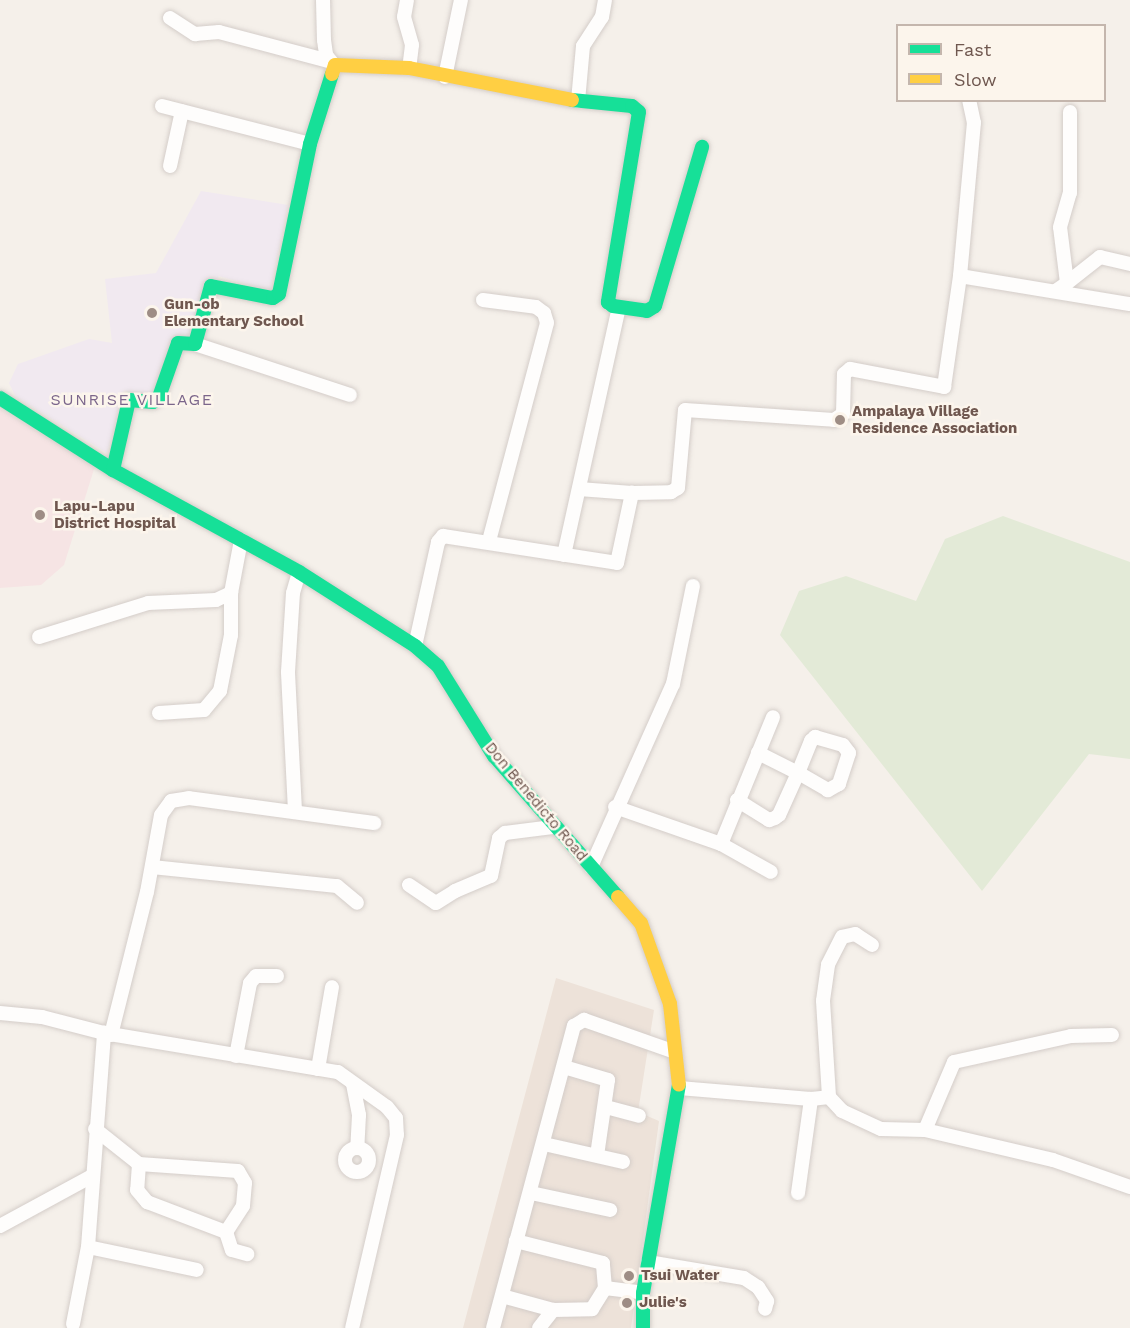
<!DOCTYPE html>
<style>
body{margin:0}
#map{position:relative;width:1130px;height:1328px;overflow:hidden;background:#f5f0ea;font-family:"Work Sans",sans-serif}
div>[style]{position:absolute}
.residential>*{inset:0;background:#ede2d9}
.education>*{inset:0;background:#f1e9f0}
.medical>*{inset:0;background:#f6e4e4}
.green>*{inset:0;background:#e3ead7}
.roads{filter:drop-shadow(0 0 2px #d4cdc9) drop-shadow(0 0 2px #d4cdc9)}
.street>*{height:14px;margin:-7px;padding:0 7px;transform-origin:7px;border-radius:7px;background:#fefdfc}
.street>.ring{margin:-7px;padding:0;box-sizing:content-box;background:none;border:14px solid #fefdfc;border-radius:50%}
.fast>*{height:14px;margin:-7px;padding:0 7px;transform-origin:7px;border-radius:7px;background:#16e098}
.slow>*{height:14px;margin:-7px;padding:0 7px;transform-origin:7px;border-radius:7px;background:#ffcf43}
.dots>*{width:16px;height:16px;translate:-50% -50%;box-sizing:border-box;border:3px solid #fcf5ec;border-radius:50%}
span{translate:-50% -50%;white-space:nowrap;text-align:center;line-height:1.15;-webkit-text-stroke:5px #fcf5ec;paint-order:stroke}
.poi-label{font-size:15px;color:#6f574f;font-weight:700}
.left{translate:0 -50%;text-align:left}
.street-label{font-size:15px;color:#6f574f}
.neighbourhood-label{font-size:16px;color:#7b668b;letter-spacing:1.5px}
.legend{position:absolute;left:896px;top:24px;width:210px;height:78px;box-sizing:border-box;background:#fcf5ec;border:2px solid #c4b6ad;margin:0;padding:8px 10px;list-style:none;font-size:18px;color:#6f574f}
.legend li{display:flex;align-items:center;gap:12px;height:30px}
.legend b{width:30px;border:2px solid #c4b6ad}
</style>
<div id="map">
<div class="residential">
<div style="clip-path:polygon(556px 978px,654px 1010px,638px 1112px,659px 1121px,631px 1328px,463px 1328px)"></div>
</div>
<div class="education">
<div style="clip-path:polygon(201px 191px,288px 205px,270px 291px,219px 276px,192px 334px,150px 396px,124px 391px,107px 453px,16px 397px,9px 383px,18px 364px,89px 339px,112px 343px,105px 279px,156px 273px)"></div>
</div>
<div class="medical">
<div style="clip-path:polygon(0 409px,95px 466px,64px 565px,41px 585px,0 588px)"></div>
</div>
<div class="green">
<div style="clip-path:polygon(1003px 516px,1130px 562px,1130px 759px,1089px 754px,982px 891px,780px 635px,799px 591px,846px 576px,916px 601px,945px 539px)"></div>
</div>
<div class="roads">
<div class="street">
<div style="left:323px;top:0;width:40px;rotate:88.6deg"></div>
<div style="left:324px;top:40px;width:15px;rotate:82deg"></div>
<div style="left:326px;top:55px;width:11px;rotate:52deg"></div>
<div style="left:407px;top:0;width:17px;rotate:100deg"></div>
<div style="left:404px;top:17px;width:29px;rotate:74deg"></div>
<div style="left:412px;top:45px;width:23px;rotate:97deg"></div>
<div style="left:170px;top:18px;width:30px;rotate:33deg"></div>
<div style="left:195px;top:34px;width:24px;rotate:-5deg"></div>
<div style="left:219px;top:32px;width:114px;rotate:14.8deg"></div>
<div style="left:445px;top:77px;width:79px;rotate:-78.3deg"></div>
<div style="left:578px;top:101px;width:55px;rotate:-84.8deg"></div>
<div style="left:583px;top:46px;width:35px;rotate:-57deg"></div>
<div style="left:602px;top:17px;width:17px;rotate:-80deg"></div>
<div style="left:162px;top:106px;width:153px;rotate:14.4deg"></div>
<div style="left:170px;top:166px;width:56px;rotate:-77.7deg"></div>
<div style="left:960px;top:276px;width:172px;rotate:9.4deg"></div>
<div style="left:1067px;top:283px;width:42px;rotate:-38.2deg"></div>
<div style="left:1100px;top:257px;width:31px;rotate:13deg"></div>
<div style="left:1057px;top:290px;width:12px;rotate:-35deg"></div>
<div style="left:1067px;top:283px;width:56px;rotate:-97.1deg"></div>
<div style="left:1060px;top:227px;width:35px;rotate:-74deg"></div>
<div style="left:1070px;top:193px;width:81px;rotate:-90deg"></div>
<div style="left:483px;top:300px;width:53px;rotate:7.5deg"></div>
<div style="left:536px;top:307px;width:10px;rotate:37deg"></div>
<div style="left:544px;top:313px;width:10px;rotate:73deg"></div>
<div style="left:547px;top:323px;width:226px;rotate:104.9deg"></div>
<div style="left:195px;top:344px;width:163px;rotate:18.2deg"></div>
<div style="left:579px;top:489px;width:53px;rotate:4.3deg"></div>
<div style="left:564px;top:555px;width:254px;rotate:-77.5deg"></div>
<div style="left:39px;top:637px;width:114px;rotate:-17.3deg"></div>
<div style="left:148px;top:603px;width:68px;rotate:-2.5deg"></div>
<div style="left:216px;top:600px;width:17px;rotate:-25deg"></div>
<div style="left:415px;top:646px;width:107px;rotate:-77.5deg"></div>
<div style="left:438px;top:542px;width:8px;rotate:-50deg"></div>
<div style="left:443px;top:536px;width:176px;rotate:8.8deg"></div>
<div style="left:617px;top:563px;width:72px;rotate:-77.9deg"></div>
<div style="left:632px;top:493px;width:39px;rotate:-1deg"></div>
<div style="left:671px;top:492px;width:8px;rotate:-30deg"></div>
<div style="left:678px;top:488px;width:78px;rotate:-84.9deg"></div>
<div style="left:685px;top:410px;width:149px;rotate:3.8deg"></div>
<div style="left:834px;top:420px;width:11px;rotate:-34deg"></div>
<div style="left:843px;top:414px;width:40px;rotate:-88.6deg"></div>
<div style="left:844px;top:374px;width:8px;rotate:-40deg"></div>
<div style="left:850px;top:369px;width:96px;rotate:10.8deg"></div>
<div style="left:944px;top:387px;width:112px;rotate:-81.8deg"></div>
<div style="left:960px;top:276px;width:154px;rotate:-84.8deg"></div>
<div style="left:974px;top:123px;width:24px;rotate:-102deg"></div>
<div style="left:159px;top:713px;width:45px;rotate:-3.8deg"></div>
<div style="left:204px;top:710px;width:25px;rotate:-50deg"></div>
<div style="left:220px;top:691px;width:57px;rotate:-78.9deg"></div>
<div style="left:231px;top:635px;width:42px;rotate:-90deg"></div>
<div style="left:231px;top:593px;width:54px;rotate:-79.3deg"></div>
<div style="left:737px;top:800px;width:38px;rotate:32deg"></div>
<div style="left:769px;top:820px;width:6px;rotate:-18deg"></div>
<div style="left:775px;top:818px;width:5px;rotate:-37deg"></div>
<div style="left:779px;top:815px;width:46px;rotate:-65.7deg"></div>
<div style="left:798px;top:773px;width:35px;rotate:-68deg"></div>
<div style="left:811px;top:741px;width:6px;rotate:-45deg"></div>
<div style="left:815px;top:737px;width:29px;rotate:16deg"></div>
<div style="left:843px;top:745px;width:10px;rotate:53deg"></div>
<div style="left:849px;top:753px;width:33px;rotate:108deg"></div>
<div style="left:839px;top:784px;width:13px;rotate:151deg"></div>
<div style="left:828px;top:790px;width:34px;rotate:-150deg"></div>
<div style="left:798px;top:773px;width:45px;rotate:-153.4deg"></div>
<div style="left:615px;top:807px;width:112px;rotate:19.2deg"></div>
<div style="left:721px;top:844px;width:57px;rotate:29.2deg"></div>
<div style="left:295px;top:811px;width:139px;rotate:-92.9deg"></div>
<div style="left:288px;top:672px;width:79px;rotate:-86.4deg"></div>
<div style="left:293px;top:593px;width:22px;rotate:-74deg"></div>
<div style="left:721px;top:844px;width:137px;rotate:-67.7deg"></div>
<div style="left:152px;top:867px;width:186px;rotate:5.9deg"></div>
<div style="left:337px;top:886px;width:26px;rotate:40deg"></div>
<div style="left:591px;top:867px;width:201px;rotate:-65.9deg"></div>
<div style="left:673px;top:684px;width:100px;rotate:-78.5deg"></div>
<div style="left:409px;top:885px;width:32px;rotate:34deg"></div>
<div style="left:436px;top:903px;width:22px;rotate:-32deg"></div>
<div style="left:455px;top:891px;width:39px;rotate:-23deg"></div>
<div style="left:491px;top:876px;width:39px;rotate:-78deg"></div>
<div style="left:499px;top:838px;width:8px;rotate:-40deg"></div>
<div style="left:505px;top:833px;width:48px;rotate:-7.1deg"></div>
<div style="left:872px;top:945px;width:20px;rotate:-147deg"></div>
<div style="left:855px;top:934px;width:13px;rotate:167deg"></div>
<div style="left:842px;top:937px;width:31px;rotate:117deg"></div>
<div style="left:828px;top:965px;width:36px;rotate:98deg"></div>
<div style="left:823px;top:1001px;width:96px;rotate:86.4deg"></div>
<div style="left:829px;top:1097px;width:19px;rotate:47deg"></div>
<div style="left:842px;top:1111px;width:43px;rotate:24.8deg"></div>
<div style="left:881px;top:1129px;width:44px;rotate:1.3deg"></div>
<div style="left:925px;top:1130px;width:74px;rotate:-66.9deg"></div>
<div style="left:954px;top:1062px;width:120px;rotate:-12.5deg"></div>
<div style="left:1071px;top:1036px;width:41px;rotate:-1.4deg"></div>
<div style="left:0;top:1013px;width:42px;rotate:5.4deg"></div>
<div style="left:42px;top:1017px;width:64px;rotate:14.5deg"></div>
<div style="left:104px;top:1033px;width:237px;rotate:9.5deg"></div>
<div style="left:338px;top:1072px;width:60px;rotate:35.5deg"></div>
<div style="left:387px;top:1107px;width:14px;rotate:51deg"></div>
<div style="left:396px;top:1118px;width:17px;rotate:87deg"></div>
<div style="left:397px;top:1135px;width:198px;rotate:103.1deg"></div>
<div style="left:111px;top:1035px;width:147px;rotate:-75.9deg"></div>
<div style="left:147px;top:892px;width:78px;rotate:-79.7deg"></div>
<div style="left:161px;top:815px;width:17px;rotate:-54deg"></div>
<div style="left:171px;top:801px;width:18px;rotate:-9deg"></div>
<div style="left:189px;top:798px;width:187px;rotate:7.7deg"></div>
<div style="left:236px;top:1056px;width:74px;rotate:-79.1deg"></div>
<div style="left:250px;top:983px;width:9px;rotate:-49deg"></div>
<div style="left:256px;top:976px;width:21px"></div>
<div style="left:564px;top:1067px;width:46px;rotate:16.5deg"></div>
<div style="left:608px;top:1080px;width:76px;rotate:98.3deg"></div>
<div style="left:318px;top:1069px;width:83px;rotate:-80.3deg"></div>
<div style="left:353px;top:1084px;width:32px;rotate:79deg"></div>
<div style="left:359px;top:1115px;width:33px;rotate:93deg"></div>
<div style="left:679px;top:1088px;width:132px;rotate:4.8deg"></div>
<div style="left:811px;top:1099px;width:18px;rotate:-6deg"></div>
<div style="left:606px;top:1107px;width:34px;rotate:15deg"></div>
<div style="left:95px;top:1129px;width:56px;rotate:38.5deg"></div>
<div style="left:139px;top:1164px;width:99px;rotate:4deg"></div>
<div style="left:238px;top:1171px;width:14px;rotate:60deg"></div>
<div style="left:245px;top:1183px;width:23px;rotate:95deg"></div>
<div style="left:243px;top:1206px;width:31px;rotate:123deg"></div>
<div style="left:226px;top:1232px;width:19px;rotate:72deg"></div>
<div style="left:232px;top:1250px;width:16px;rotate:15deg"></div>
<div style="left:925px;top:1130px;width:131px;rotate:13.2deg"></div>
<div style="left:1053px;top:1160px;width:82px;rotate:19.3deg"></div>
<div style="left:544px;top:1144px;width:81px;rotate:12.8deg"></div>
<div class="ring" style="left:345px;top:1148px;width:10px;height:10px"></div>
<div style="left:139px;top:1164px;width:26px;rotate:94deg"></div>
<div style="left:137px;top:1190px;width:16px;rotate:50deg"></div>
<div style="left:147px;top:1202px;width:85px;rotate:20.8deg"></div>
<div style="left:531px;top:1193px;width:81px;rotate:12.1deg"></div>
<div style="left:798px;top:1193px;width:95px;rotate:-82.1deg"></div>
<div style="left:0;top:1226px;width:105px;rotate:-28.5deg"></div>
<div style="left:88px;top:1247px;width:111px;rotate:11.9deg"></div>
<div style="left:648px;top:1262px;width:97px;rotate:9.5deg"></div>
<div style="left:744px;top:1278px;width:17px;rotate:33deg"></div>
<div style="left:758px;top:1287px;width:17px;rotate:57deg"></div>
<div style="left:767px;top:1301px;width:8px;rotate:104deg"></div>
<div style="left:605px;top:1288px;width:38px;rotate:7deg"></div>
<div style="left:502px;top:1296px;width:53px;rotate:15.4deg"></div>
<div style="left:553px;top:1310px;width:39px;rotate:-1deg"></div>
<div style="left:592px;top:1309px;width:25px;rotate:-58deg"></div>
<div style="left:605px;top:1288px;width:25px;rotate:-95deg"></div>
<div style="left:603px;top:1263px;width:90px;rotate:-165.8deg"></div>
<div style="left:73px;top:1324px;width:78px;rotate:-79deg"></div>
<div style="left:88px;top:1247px;width:215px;rotate:-85.7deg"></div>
<div style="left:493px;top:1328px;width:313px;rotate:-75deg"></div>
<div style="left:574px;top:1026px;width:12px;rotate:-31deg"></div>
<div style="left:584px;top:1020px;width:96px;rotate:19.4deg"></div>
<div style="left:539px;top:1328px;width:23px;rotate:-52deg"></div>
</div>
<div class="fast">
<div style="left:572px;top:100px;width:60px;rotate:5.7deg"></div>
<div style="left:632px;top:106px;width:9px;rotate:41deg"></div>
<div style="left:639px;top:112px;width:193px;rotate:99.3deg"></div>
<div style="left:608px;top:302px;width:6px;rotate:39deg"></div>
<div style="left:613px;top:306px;width:34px;rotate:8deg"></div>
<div style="left:647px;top:311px;width:9px;rotate:-32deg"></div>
<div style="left:655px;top:306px;width:166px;rotate:-73.5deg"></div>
<div style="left:0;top:398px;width:134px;rotate:32.5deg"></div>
<div style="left:113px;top:470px;width:212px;rotate:28.7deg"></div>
<div style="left:299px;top:572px;width:138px;rotate:32.5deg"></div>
<div style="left:415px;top:646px;width:30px;rotate:41deg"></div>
<div style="left:438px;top:666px;width:106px;rotate:58.1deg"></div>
<div style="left:494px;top:756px;width:188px;rotate:48.7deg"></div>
<div style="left:113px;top:470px;width:72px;rotate:-77.1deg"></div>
<div style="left:129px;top:400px;width:24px;rotate:5deg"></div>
<div style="left:153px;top:402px;width:8px;rotate:-40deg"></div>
<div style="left:159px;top:397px;width:57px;rotate:-70.6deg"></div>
<div style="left:178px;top:343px;width:17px;rotate:3deg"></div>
<div style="left:195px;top:344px;width:60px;rotate:-74.6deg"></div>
<div style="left:211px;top:286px;width:63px;rotate:11deg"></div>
<div style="left:273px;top:298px;width:7px;rotate:-34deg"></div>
<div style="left:279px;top:294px;width:153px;rotate:-78.3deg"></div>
<div style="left:310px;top:144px;width:73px;rotate:-72.6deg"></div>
<div style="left:643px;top:1328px;width:35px;rotate:-90deg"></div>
<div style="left:643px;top:1293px;width:211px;rotate:-80.2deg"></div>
</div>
<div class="slow">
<div style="left:332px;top:74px;width:9px;rotate:-72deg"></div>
<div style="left:335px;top:65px;width:74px;rotate:2.3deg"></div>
<div style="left:409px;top:68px;width:166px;rotate:11.1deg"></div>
<div style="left:618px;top:897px;width:35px;rotate:49deg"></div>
<div style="left:641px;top:923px;width:86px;rotate:70.3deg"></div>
<div style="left:670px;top:1004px;width:81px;rotate:83.7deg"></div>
</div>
</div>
<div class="dots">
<div style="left:152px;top:313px;background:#9e8d85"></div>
<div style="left:840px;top:420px;background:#9e8d85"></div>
<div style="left:40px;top:515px;background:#9e8d85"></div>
<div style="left:629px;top:1276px;background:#9e8d85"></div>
<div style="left:627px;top:1303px;background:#9e8d85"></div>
</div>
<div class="poi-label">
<span class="left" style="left:164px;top:313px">Gun-ob<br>Elementary School</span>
<span class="left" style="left:852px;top:420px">Ampalaya Village<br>Residence Association</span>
<span class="left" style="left:54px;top:515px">Lapu-Lapu<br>District Hospital</span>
<span class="left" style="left:641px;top:1276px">Tsui Water</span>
<span class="left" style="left:639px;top:1303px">Julie's</span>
</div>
<div class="street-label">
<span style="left:536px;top:802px;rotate:50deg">Don Benedicto Road</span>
</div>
<div class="neighbourhood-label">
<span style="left:132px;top:400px">SUNRISE VILLAGE</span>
</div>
<ul class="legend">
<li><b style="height:8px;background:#16e098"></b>Fast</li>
<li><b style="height:8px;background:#ffcf43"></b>Slow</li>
</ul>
</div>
